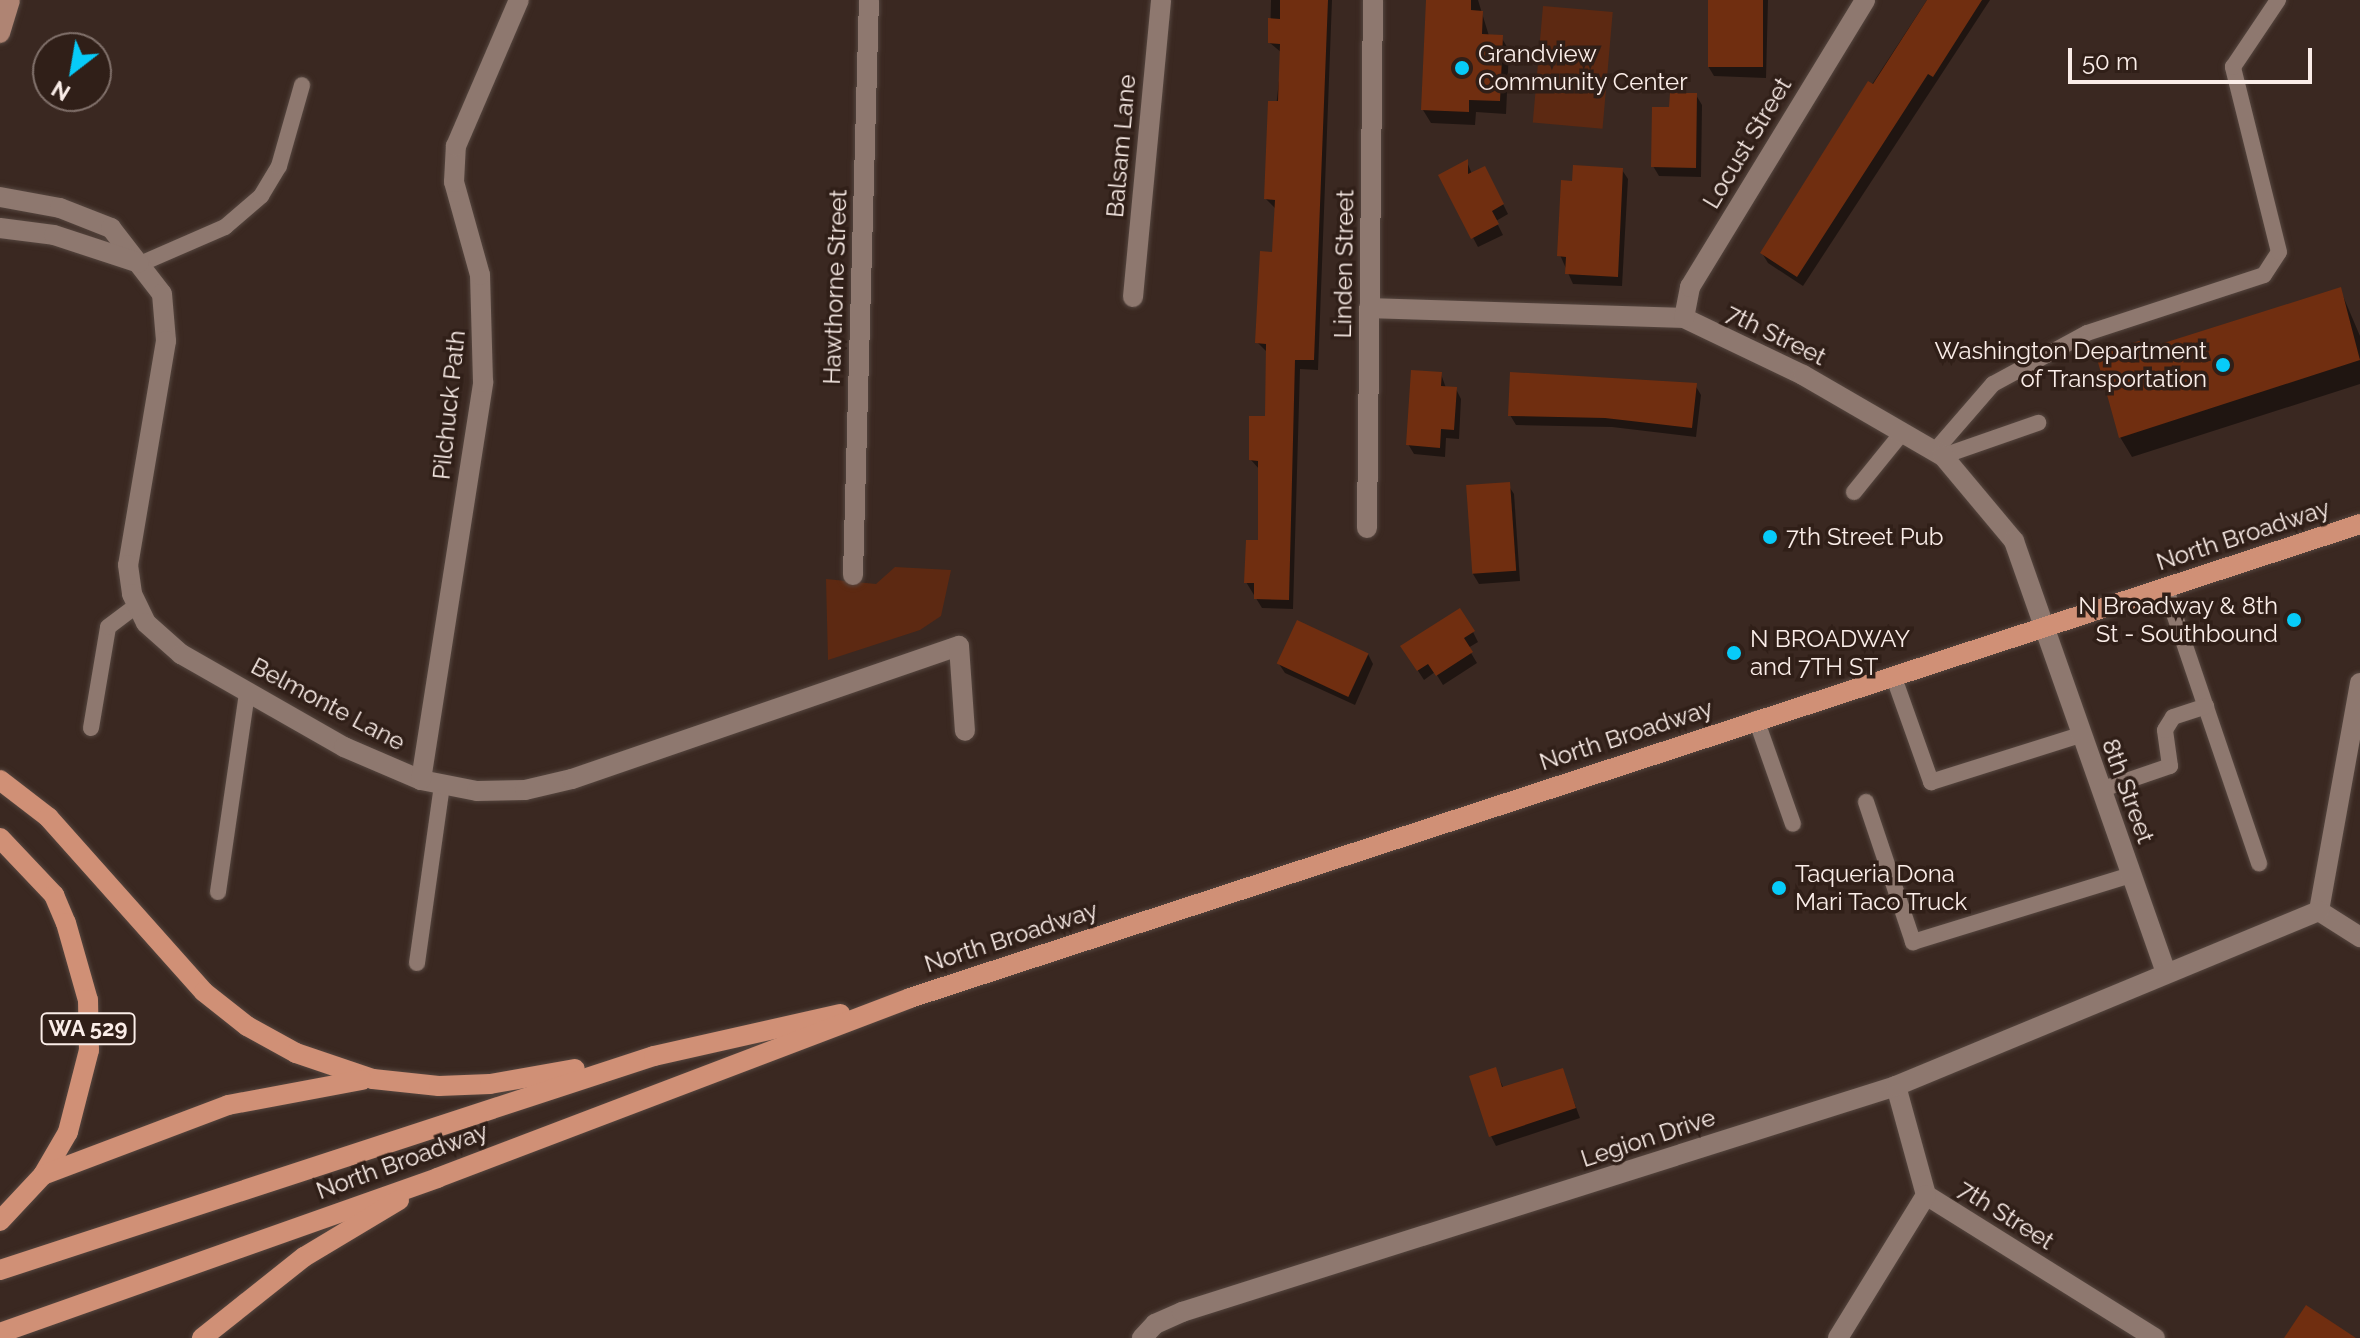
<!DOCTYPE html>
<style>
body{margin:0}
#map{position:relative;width:2360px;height:1338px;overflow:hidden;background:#3a2821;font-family:Raleway,sans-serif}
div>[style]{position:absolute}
.green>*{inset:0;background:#5d2912;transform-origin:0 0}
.shadow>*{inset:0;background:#0007}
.building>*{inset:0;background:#702e10;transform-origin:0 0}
.roads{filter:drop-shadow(0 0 2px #55463f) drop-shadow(0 0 2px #55463f)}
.service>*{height:16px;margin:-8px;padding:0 8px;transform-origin:8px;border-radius:8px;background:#8e786f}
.minor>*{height:20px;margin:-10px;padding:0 10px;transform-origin:10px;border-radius:10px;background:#8e786f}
.secondary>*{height:20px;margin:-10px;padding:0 10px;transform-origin:10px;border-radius:10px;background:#af8473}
.primary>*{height:20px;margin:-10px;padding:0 10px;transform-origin:10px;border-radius:10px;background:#d09076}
.dots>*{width:22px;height:22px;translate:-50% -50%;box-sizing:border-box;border:4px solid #301f18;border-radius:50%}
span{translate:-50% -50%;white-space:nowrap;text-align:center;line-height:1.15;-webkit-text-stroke:7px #301f18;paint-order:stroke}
.shield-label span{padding:2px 6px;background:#301f18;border:2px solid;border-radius:6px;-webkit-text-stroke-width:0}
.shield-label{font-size:22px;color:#faede8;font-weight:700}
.poi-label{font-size:24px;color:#faede8}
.left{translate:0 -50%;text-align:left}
.right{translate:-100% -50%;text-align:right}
.street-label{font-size:24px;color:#faede8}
.north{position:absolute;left:32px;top:32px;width:80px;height:80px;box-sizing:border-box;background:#301f18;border:2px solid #81716b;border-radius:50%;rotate:211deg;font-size:22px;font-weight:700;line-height:32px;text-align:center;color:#faede8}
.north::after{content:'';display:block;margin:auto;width:28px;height:36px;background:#07cbf9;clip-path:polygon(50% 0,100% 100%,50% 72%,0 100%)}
.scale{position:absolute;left:2068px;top:48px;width:244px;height:36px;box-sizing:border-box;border:4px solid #faede8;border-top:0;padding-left:10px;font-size:24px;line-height:28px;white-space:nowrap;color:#faede8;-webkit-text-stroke:6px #301f18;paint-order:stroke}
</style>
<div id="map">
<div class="green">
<div style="left:1543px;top:6px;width:70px;height:117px;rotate:5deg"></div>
<div style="clip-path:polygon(895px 567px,951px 570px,941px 616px,920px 630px,828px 660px,826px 579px,876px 584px)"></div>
</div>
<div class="shadow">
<div style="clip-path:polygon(1271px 0,1332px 0,1318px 370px,1300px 369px,1293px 609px,1262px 608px,1246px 582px,1260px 543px,1260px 470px,1251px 460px,1267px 418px,1268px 353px,1257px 342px,1274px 254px,1276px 209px,1266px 199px,1282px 53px,1270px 43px)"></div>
<div style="clip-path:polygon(1429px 0,1478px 0,1489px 36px,1501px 37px,1509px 50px,1506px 114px,1476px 112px,1475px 125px,1431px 123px,1423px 110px)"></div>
<div style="clip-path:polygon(1710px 0,1768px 0,1766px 78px,1714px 76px,1708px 66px)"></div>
<div style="clip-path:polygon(1927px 0,1990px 0,1803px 286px,1768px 263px,1762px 253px)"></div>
<div style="clip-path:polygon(1696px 95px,1702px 105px,1701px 177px,1659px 176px,1653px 166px,1671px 109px)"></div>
<div style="clip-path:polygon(1467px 162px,1472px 174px,1490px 178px,1508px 214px,1496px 221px,1503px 235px,1478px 247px,1440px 176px)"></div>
<div style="clip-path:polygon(1622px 170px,1628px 179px,1622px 286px,1573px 284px,1560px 255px)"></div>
<div style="clip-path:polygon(2340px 289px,2360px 336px,2360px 384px,2132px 457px,2120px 437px,2144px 342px,2149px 349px)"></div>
<div style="clip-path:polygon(1441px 374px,1446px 388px,1456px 389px,1461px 399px,1459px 439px,1446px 438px,1445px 457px,1414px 454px,1408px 444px)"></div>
<div style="clip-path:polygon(1695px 385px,1701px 395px,1696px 437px,1612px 427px,1516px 425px,1510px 415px)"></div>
<div style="clip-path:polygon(1508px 485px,1514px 494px,1520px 581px,1479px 584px,1473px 574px,1468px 487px)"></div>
<div style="clip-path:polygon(1473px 632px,1478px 642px,1468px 648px,1477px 663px,1443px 685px,1435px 672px,1424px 680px,1409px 657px)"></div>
<div style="clip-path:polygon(1368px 654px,1373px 664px,1355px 705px,1285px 673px,1279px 664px)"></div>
<div style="clip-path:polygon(1495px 1070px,1504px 1089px,1562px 1070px,1580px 1118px,1496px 1146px,1491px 1136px)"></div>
</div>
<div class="building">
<div style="clip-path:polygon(1280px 0,1328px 0,1314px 360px,1295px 360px,1289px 600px,1254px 599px,1254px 583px,1244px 583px,1246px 540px,1258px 540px,1258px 461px,1249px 460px,1249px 416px,1265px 416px,1266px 344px,1255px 343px,1260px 251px,1272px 252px,1275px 200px,1264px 199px,1268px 101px,1278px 101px,1280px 44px,1268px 43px,1268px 18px,1280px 19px)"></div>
<div style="clip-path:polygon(1426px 0,1471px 0,1471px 10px,1483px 11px,1482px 34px,1503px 35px,1500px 101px,1469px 100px,1469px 112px,1421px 110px)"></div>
<div style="left:1708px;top:0;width:55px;height:67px"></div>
<div style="clip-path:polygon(1927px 0,1982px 0,1933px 77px,1928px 74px,1797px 277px,1760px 253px,1868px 81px,1873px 84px)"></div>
<div style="clip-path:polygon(1670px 93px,1697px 93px,1696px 168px,1651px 167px,1652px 107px,1669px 107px)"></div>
<div style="clip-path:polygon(1468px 159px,1468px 174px,1485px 166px,1504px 204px,1492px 211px,1499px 224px,1471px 239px,1438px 175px)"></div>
<div style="clip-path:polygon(1573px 165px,1623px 168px,1618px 277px,1565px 274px,1566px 257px,1557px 256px,1561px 180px,1572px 181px)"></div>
<div style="clip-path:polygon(2341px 287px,2360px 360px,2119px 438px,2096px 355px,2145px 339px,2148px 348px)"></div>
<div style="clip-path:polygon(1411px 370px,1442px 372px,1441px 386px,1457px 387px,1454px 430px,1441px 429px,1440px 448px,1406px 445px)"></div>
<div style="clip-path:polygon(1510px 372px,1697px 383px,1692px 428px,1605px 418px,1508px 416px)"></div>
<div style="left:1510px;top:482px;width:89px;height:44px;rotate:86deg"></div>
<div style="clip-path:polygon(1460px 608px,1475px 631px,1464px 638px,1473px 652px,1436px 676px,1428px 664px,1417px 671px,1400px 646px)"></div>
<div style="left:1297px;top:620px;width:79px;height:48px;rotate:25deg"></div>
<div style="clip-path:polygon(1496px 1067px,1502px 1087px,1563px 1068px,1576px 1108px,1489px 1137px,1469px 1076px)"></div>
<div style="clip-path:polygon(2306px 1305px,2356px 1338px,2284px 1338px)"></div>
</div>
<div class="roads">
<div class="service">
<div style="left:140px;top:264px;width:93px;rotate:-23.5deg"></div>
<div style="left:225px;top:227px;width:48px;rotate:-40.7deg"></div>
<div style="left:261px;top:196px;width:35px;rotate:-59deg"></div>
<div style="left:279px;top:166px;width:84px;rotate:-74.1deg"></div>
<div style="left:1934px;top:452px;width:90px;rotate:-49.1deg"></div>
<div style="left:1993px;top:384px;width:107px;rotate:-28.5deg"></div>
<div style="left:2087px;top:333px;width:186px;rotate:-18.1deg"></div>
<div style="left:2264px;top:275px;width:27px;rotate:-57deg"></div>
<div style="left:2279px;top:252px;width:191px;rotate:-104deg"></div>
<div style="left:2233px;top:67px;width:81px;rotate:-56.1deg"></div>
<div style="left:1943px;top:456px;width:101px;rotate:-19.2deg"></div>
<div style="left:1854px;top:492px;width:76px;rotate:-50.9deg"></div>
<div style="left:2165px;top:587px;width:292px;rotate:71.2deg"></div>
<div style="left:1893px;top:675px;width:114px;rotate:70.4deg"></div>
<div style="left:1931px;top:782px;width:156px;rotate:-17.5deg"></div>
<div style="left:1756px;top:719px;width:111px;rotate:70.6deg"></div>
<div style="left:91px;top:728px;width:102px;rotate:-80.4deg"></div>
<div style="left:108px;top:627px;width:38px;rotate:-37deg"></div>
<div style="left:2100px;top:790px;width:74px;rotate:-18.9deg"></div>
<div style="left:2170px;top:766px;width:36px;rotate:-98deg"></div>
<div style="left:2165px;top:730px;width:15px;rotate:-58deg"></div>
<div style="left:2173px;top:717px;width:35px;rotate:-18deg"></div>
<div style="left:1866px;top:802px;width:148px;rotate:71.4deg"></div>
<div style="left:1913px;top:942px;width:228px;rotate:-17.1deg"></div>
<div style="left:218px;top:892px;width:202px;rotate:-81.7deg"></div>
<div style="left:417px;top:963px;width:181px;rotate:-82deg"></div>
</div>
<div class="minor">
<div style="left:0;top:197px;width:61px;rotate:10.4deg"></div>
<div style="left:60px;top:208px;width:55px;rotate:21.4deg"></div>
<div style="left:111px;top:228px;width:83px;rotate:52.3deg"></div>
<div style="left:162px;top:294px;width:47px;rotate:85.1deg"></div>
<div style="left:166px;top:341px;width:227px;rotate:99.6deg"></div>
<div style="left:128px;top:565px;width:29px;rotate:82deg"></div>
<div style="left:132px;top:594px;width:32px;rotate:64deg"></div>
<div style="left:146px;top:623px;width:47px;rotate:41.5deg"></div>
<div style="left:181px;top:654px;width:188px;rotate:29.7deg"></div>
<div style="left:344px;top:747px;width:84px;rotate:23.2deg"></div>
<div style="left:421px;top:780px;width:57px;rotate:11.1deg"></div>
<div style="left:477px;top:791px;width:48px;rotate:-1.2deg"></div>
<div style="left:525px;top:790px;width:48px;rotate:-13.2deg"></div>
<div style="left:572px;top:779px;width:409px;rotate:-19deg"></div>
<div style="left:959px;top:646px;width:85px;rotate:86deg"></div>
<div style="left:0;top:228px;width:54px;rotate:7.4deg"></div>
<div style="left:54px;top:235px;width:89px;rotate:18.2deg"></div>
<div style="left:1133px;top:297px;width:298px;rotate:-84.6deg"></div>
<div style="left:1369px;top:308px;width:315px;rotate:1.8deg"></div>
<div style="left:1684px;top:318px;width:132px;rotate:25.6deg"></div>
<div style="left:1803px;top:375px;width:162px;rotate:30.1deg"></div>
<div style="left:1943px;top:456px;width:111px;rotate:50.1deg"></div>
<div style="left:2014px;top:541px;width:458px;rotate:70.6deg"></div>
<div style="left:1684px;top:318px;width:32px;rotate:-79deg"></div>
<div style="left:1690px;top:287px;width:336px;rotate:-58.6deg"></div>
<div style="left:1367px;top:528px;width:528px;rotate:-89.35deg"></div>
<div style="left:853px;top:575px;width:575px;rotate:-88.41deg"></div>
<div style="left:2360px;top:683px;width:232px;rotate:100.2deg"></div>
<div style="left:2319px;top:911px;width:49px;rotate:32.4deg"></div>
<div style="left:421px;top:780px;width:403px;rotate:-81.1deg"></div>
<div style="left:483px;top:382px;width:107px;rotate:-91.6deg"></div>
<div style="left:480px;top:275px;width:97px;rotate:-105.6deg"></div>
<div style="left:454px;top:182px;width:36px;rotate:-87deg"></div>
<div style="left:456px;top:146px;width:159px;rotate:-66.7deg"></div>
<div style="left:1896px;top:1086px;width:113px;rotate:74.6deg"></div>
<div style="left:1926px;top:1195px;width:270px;rotate:32deg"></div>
<div style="left:1142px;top:1338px;width:19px;rotate:-47deg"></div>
<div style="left:1155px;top:1324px;width:30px;rotate:-24deg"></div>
<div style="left:1182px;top:1312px;width:749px;rotate:-17.56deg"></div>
<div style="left:1896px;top:1086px;width:458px;rotate:-22.5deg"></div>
<div style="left:1838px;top:1338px;width:168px;rotate:-58.4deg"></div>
</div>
<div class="secondary">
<div style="left:0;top:33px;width:34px;rotate:-73deg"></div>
</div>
<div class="primary">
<div style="left:0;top:780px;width:61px;rotate:37.6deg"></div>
<div style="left:48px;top:817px;width:234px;rotate:48.3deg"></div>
<div style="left:204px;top:992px;width:55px;rotate:38.3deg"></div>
<div style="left:247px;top:1026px;width:56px;rotate:28.9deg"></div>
<div style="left:296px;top:1053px;width:81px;rotate:18.7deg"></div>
<div style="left:373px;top:1079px;width:66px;rotate:6.1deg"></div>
<div style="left:439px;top:1086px;width:51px;rotate:-2.2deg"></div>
<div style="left:490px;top:1084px;width:86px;rotate:-10deg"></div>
<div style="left:0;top:838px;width:79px;rotate:46.5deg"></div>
<div style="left:54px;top:895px;width:30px;rotate:67deg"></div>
<div style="left:66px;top:923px;width:80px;rotate:74.1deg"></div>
<div style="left:88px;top:1000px;width:50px;rotate:88.9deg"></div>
<div style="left:89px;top:1050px;width:85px;rotate:104.4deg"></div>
<div style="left:68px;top:1132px;width:50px;rotate:120.2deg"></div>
<div style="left:43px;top:1175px;width:63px;rotate:133.1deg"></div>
<div style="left:43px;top:1175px;width:198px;rotate:-20.7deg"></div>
<div style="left:228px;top:1105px;width:136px;rotate:-10.6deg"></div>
<div style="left:0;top:1270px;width:688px;rotate:-18.12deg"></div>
<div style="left:654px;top:1056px;width:191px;rotate:-12.7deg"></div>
<div style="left:0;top:1333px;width:464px;rotate:-19.5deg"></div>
<div style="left:437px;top:1178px;width:506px;rotate:-20.83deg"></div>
<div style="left:910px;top:998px;width:1526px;rotate:-18.1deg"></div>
<div style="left:202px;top:1338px;width:130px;rotate:-38.5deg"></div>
<div style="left:304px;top:1257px;width:111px;rotate:-31deg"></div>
</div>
</div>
<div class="dots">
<div style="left:1462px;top:68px;background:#07cbf9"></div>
<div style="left:2223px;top:365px;background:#07cbf9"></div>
<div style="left:1770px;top:537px;background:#07cbf9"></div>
<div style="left:2294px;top:620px;background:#07cbf9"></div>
<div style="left:1734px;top:653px;background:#07cbf9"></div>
<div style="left:1779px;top:888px;background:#07cbf9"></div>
</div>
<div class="shield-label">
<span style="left:88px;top:1029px">WA 529</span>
</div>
<div class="poi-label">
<span class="left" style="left:1478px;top:68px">Grandview<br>Community Center</span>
<span class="right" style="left:2207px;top:365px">Washington Department<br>of Transportation</span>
<span class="left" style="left:1786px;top:537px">7th Street Pub</span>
<span class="right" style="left:2278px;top:620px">N Broadway &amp; 8th<br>St - Southbound</span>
<span class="left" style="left:1750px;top:653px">N BROADWAY<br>and 7TH ST</span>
<span class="left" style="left:1795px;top:888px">Taqueria Dona<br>Mari Taco Truck</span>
</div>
<div class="street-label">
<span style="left:1747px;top:143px;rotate:-59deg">Locust Street</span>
<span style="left:1121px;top:146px;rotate:-85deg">Balsam Lane</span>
<span style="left:1344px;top:264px;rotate:-89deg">Linden Street</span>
<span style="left:835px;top:287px;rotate:-88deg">Hawthorne Street</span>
<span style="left:1776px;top:335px;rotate:26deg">7th Street</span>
<span style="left:449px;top:405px;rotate:-84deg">Pilchuck Path</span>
<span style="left:2243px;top:535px;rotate:-18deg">North Broadway</span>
<span style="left:328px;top:704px;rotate:28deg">Belmonte Lane</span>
<span style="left:1626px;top:735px;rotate:-18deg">North Broadway</span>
<span style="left:2128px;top:791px;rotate:70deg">8th Street</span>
<span style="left:1011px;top:937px;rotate:-18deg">North Broadway</span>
<span style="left:1648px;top:1138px;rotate:-18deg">Legion Drive</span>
<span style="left:402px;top:1161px;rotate:-20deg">North Broadway</span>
<span style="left:2006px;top:1215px;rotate:32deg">7th Street</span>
</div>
<div class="north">N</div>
<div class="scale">50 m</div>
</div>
